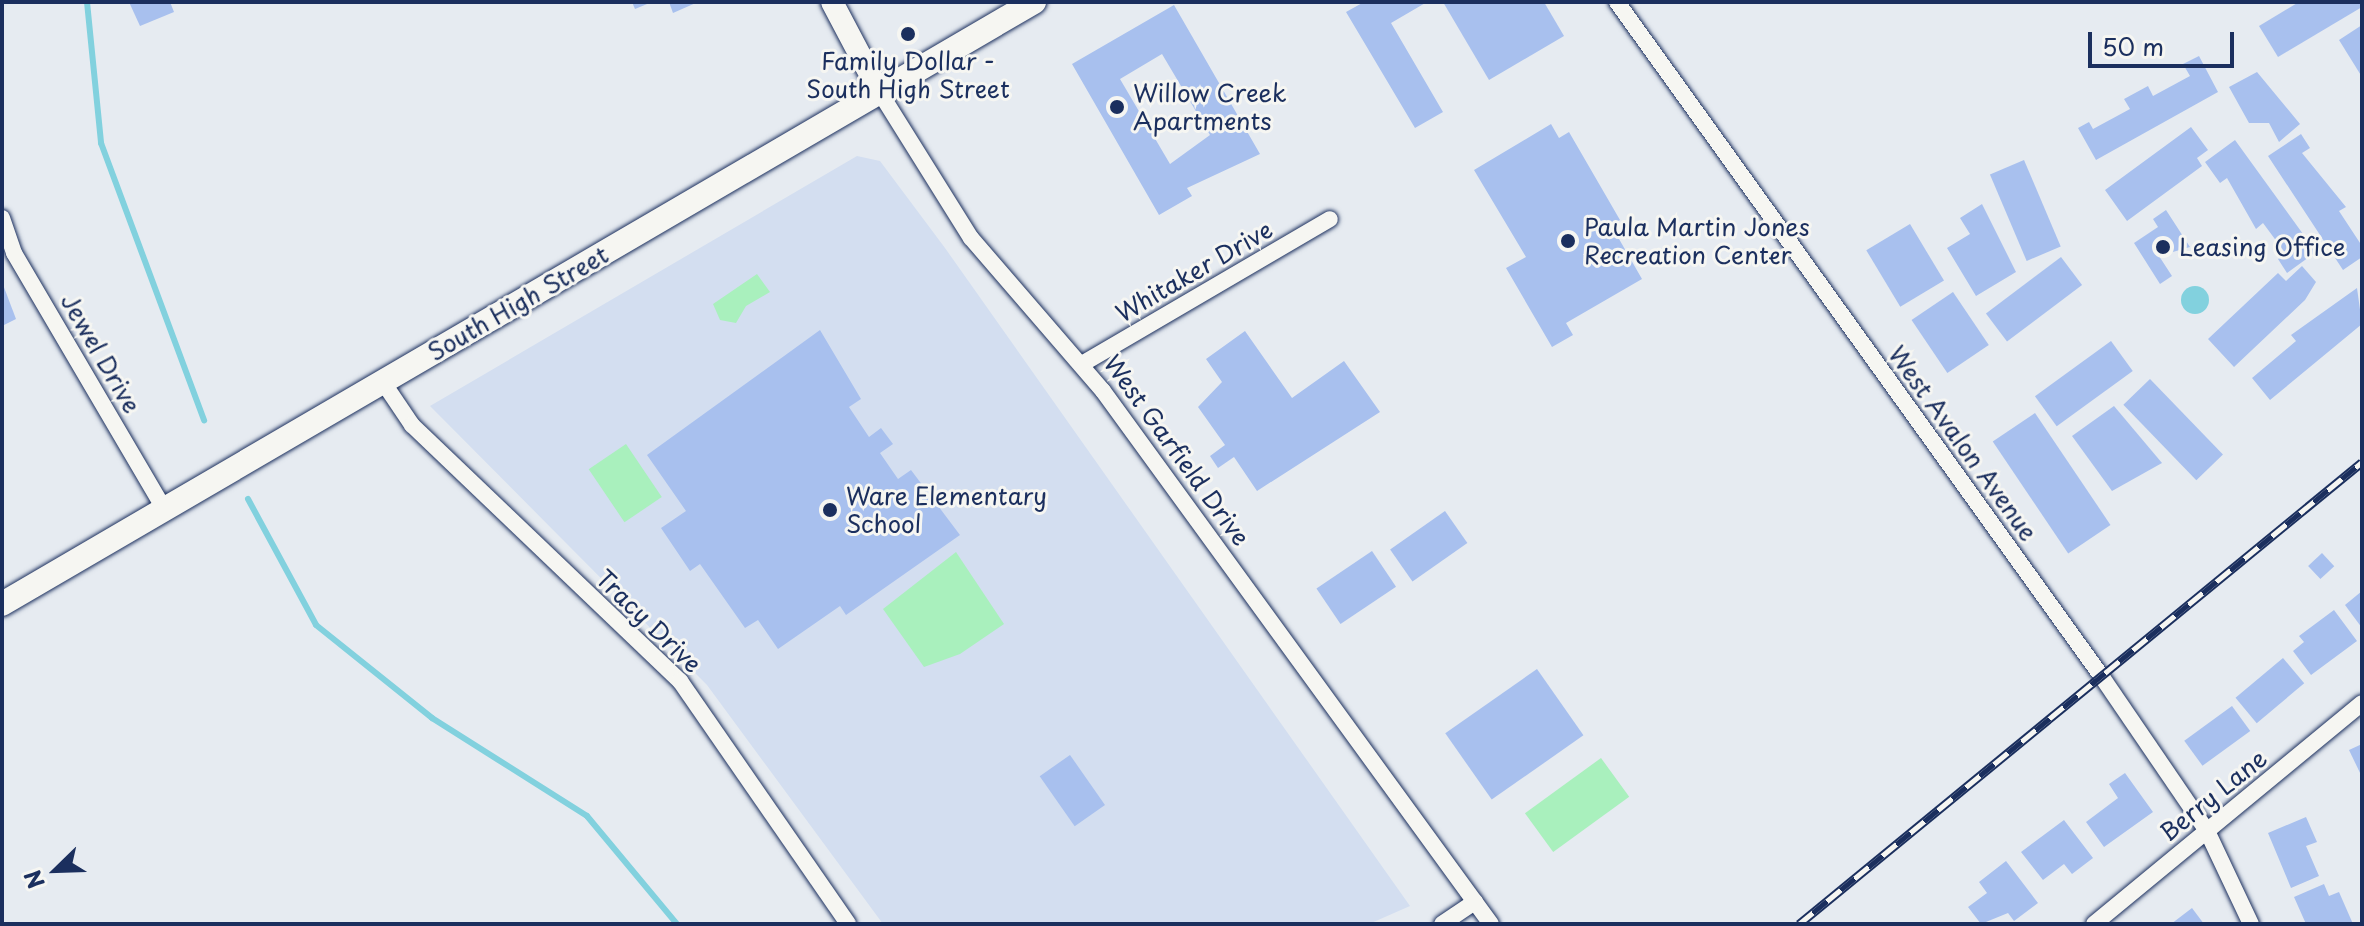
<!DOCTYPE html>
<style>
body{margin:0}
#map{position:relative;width:2364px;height:926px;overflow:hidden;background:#e6ebf1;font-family:"Playpen Sans",sans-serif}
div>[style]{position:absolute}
.built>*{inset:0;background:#d3def0}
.green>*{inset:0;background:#a9f0bd;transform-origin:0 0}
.water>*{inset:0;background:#82d1de}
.round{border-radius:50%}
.stream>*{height:6px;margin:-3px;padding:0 3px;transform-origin:3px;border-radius:3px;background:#82d1de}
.building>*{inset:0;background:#a8c0ee;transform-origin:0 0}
.roads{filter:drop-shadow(0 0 2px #1b2f5e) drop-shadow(0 0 2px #1b2f5e)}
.minor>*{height:16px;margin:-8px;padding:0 8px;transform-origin:8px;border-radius:8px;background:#f6f6f2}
.tertiary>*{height:22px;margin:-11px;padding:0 11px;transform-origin:11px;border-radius:11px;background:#f6f6f2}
.secondary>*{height:24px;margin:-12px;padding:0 12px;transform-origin:12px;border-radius:12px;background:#f6f6f2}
.rail>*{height:9px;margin-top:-4.5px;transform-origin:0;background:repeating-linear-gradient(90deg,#f6f6f2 0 18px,#1b2f5e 0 36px);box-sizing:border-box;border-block:2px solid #1b2f5e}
.dots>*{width:22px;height:22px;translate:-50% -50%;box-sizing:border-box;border:4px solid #f6f6f2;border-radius:50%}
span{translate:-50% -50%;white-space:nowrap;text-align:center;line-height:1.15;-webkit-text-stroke:6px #f6f6f2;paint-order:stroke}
.poi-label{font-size:24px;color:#1b2f5e}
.left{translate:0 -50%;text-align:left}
.street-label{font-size:24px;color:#1b2f5e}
.frame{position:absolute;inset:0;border:4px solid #1b2f5e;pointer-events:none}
.north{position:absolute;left:16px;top:830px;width:80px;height:80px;-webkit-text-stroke:6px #f6f6f2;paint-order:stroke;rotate:247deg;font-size:22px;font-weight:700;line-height:32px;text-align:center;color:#1b2f5e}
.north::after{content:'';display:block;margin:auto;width:28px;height:36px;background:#1b2f5e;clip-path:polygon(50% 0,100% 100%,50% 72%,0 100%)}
.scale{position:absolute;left:2088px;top:32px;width:146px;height:36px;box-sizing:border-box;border:4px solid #1b2f5e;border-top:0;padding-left:10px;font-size:24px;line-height:28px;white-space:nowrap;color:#1b2f5e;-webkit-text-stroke:6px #f6f6f2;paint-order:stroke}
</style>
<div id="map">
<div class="built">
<div style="clip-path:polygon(857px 156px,880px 161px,945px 248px,1410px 906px,1369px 924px,883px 924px,707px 685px,430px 406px)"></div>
</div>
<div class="green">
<div style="clip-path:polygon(757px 274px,770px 292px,746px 306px,736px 323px,720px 320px,713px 304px)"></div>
<div style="left:626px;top:444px;width:64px;height:45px;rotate:56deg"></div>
<div style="clip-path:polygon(956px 552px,1004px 624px,960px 654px,924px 667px,883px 609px)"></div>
<div style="left:1601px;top:758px;width:48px;height:94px;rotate:54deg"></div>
</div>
<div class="water">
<div class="round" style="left:2181px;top:286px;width:28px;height:28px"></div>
</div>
<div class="stream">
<div style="left:87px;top:2px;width:142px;rotate:84.3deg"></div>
<div style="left:101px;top:143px;width:296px;rotate:69.6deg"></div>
<div style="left:248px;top:499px;width:143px;rotate:61.6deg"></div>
<div style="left:316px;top:625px;width:149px;rotate:38.7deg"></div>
<div style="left:432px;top:718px;width:183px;rotate:32.3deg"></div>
<div style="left:587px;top:816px;width:141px;rotate:50.2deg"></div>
</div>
<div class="building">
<div style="clip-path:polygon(129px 2px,170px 2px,174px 12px,140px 26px)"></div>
<div style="clip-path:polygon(632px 2px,652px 2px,635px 9px)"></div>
<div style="clip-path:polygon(669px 2px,698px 2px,673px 13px)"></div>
<div style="clip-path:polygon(1364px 2px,1427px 2px,1391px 23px,1443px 112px,1415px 128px,1346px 12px)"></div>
<div style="clip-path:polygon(1443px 2px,1544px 2px,1564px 36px,1489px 80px)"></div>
<div style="clip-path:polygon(2299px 2px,2362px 2px,2362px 7px,2278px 57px,2259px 26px)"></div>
<div style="clip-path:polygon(evenodd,1174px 5px,1260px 154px,1187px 188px,1192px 196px,1159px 215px,1072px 64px,1174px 5px,1162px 54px,1210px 135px,1170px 164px,1120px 79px,1162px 54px)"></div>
<div style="clip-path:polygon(2362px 25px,2362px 77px,2339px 40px)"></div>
<div style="clip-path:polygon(2199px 56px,2218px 92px,2096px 160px,2078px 128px,2089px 122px,2093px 129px,2130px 109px,2124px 99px,2148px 86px,2153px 96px,2190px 76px,2183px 64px)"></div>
<div style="clip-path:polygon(2257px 72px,2300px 124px,2279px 142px,2269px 123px,2249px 123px,2229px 87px)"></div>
<div style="clip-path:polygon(1551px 124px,1559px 138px,1569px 132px,1620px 220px,1611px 225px,1642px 279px,1566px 323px,1573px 335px,1552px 347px,1506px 268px,1526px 257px,1474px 170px)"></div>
<div style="clip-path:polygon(2191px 127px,2208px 150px,2197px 158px,2202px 166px,2127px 221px,2105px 190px)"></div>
<div style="clip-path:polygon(2301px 134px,2310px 148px,2302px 153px,2346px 207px,2339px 211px,2362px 246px,2362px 257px,2343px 270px,2268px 156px)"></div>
<div style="clip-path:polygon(2235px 140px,2316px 252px,2287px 273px,2278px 259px,2286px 254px,2263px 223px,2256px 229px,2227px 178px,2220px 183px,2205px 162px)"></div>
<div style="left:2024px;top:160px;width:94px;height:37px;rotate:67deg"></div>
<div style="clip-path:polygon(1982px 204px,2016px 272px,1976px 296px,1947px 248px,1970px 234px,1960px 218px)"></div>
<div style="clip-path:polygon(2166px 210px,2190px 247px,2159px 256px,2172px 276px,2160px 284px,2134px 243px,2158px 227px,2153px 219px)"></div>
<div style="left:1910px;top:224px;width:66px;height:51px;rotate:59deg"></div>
<div style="left:2061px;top:257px;width:35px;height:94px;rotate:53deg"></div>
<div style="clip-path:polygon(2302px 266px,2316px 282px,2305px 300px,2234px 367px,2208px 339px,2278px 273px,2286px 281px)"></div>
<div style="clip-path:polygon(2px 282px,16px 319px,2px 326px)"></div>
<div style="clip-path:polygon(2357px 288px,2362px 324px,2270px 400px,2252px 378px,2296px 341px,2291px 335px)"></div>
<div style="left:1953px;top:292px;width:64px;height:50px;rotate:56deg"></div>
<div style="clip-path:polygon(820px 330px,861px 399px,849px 407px,869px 437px,881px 428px,893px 444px,880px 453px,898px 479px,911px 470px,960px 535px,846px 615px,840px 606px,778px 649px,758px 620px,745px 628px,700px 564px,690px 571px,661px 528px,686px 511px,647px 455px)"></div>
<div style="clip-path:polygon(1245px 331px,1292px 398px,1344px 361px,1380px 412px,1257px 491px,1234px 457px,1218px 468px,1210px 456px,1225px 445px,1198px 407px,1222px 382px,1206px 359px)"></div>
<div style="left:2111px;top:341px;width:37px;height:94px;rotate:54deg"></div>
<div style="left:2150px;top:379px;width:105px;height:37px;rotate:46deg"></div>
<div style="clip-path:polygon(2114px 406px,2162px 463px,2112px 491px,2072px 436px)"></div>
<div style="left:2035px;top:413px;width:135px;height:51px;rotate:56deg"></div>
<div style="left:1445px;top:511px;width:39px;height:67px;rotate:55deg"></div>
<div style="left:1372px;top:551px;width:43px;height:67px;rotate:56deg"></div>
<div style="left:2322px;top:553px;width:18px;height:19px;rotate:47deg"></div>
<div style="clip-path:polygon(2362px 591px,2362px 628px,2345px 605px)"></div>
<div style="clip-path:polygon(2334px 610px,2357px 641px,2311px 675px,2293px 651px,2304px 642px,2299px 636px)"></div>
<div style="left:2283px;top:658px;width:33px;height:62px;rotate:50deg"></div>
<div style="left:1537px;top:669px;width:81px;height:112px;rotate:55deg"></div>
<div style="left:2232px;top:706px;width:31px;height:59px;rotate:54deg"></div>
<div style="clip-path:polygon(2362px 744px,2362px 777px,2349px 750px)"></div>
<div style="left:1070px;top:755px;width:61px;height:37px;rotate:55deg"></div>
<div style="clip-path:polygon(2125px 773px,2153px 812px,2104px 847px,2086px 822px,2118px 798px,2109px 784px)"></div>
<div style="clip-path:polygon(2306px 817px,2317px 842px,2306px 846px,2319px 876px,2291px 888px,2268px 833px)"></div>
<div style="clip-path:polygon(2064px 820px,2093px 858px,2072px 874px,2064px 864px,2043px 880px,2021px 852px)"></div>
<div style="clip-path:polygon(2006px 861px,2038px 903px,2014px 921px,2008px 913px,1981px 924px,1968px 907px,1987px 893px,1979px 882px)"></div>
<div style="clip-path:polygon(2324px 884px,2329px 896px,2339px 892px,2353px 924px,2306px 924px,2294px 897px)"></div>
<div style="clip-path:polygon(2192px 908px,2204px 924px,2171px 924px)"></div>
</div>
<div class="roads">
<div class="minor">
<div style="left:1617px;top:2px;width:831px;rotate:54.3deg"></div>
<div style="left:2102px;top:677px;width:186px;rotate:55.7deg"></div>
<div style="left:2207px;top:831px;width:103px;rotate:64.7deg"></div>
<div style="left:879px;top:91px;width:173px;rotate:58deg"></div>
<div style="left:971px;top:238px;width:202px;rotate:49.2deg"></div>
<div style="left:1103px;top:391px;width:659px;rotate:53.95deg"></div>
<div style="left:2px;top:218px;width:37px;rotate:71deg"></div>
<div style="left:14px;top:253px;width:298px;rotate:59.6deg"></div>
<div style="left:1082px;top:364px;width:287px;rotate:-30.3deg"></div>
<div style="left:383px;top:382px;width:52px;rotate:56deg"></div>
<div style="left:412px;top:425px;width:371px;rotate:43.7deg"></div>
<div style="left:680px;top:681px;width:295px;rotate:55.3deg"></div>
<div style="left:1442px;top:924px;width:40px;rotate:-34deg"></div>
<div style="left:2094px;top:924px;width:347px;rotate:-39.5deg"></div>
</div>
<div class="tertiary">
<div style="left:832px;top:2px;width:101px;rotate:62.2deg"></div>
</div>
<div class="secondary">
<div style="left:2px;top:604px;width:1195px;rotate:-30.26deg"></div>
</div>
</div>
<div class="rail">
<div style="left:1799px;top:924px;width:728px;rotate:-39.37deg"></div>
</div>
<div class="dots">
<div style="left:908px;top:34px;background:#1b2f5e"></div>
<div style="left:1117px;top:107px;background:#1b2f5e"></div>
<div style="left:1568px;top:241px;background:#1b2f5e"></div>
<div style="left:2163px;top:247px;background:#1b2f5e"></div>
<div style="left:830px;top:510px;background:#1b2f5e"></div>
</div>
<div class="poi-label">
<span style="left:908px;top:75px">Family Dollar -<br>South High Street</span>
<span class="left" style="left:1133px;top:107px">Willow Creek<br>Apartments</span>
<span class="left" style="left:1584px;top:241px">Paula Martin Jones<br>Recreation Center</span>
<span class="left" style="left:2179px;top:247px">Leasing Office</span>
<span class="left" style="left:846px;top:510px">Ware Elementary<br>School</span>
</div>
<div class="street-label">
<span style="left:1194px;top:271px;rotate:-30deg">Whitaker Drive</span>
<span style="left:518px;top:303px;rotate:-30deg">South High Street</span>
<span style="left:101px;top:353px;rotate:60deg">Jewel Drive</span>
<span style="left:1963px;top:443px;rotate:54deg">West Avalon Avenue</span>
<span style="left:1177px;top:450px;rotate:54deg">West Garfield Drive</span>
<span style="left:649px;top:621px;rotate:44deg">Tracy Drive</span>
<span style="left:2213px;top:795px;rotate:-39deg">Berry Lane</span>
</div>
<div class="frame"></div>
<div class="north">N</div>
<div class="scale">50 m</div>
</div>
